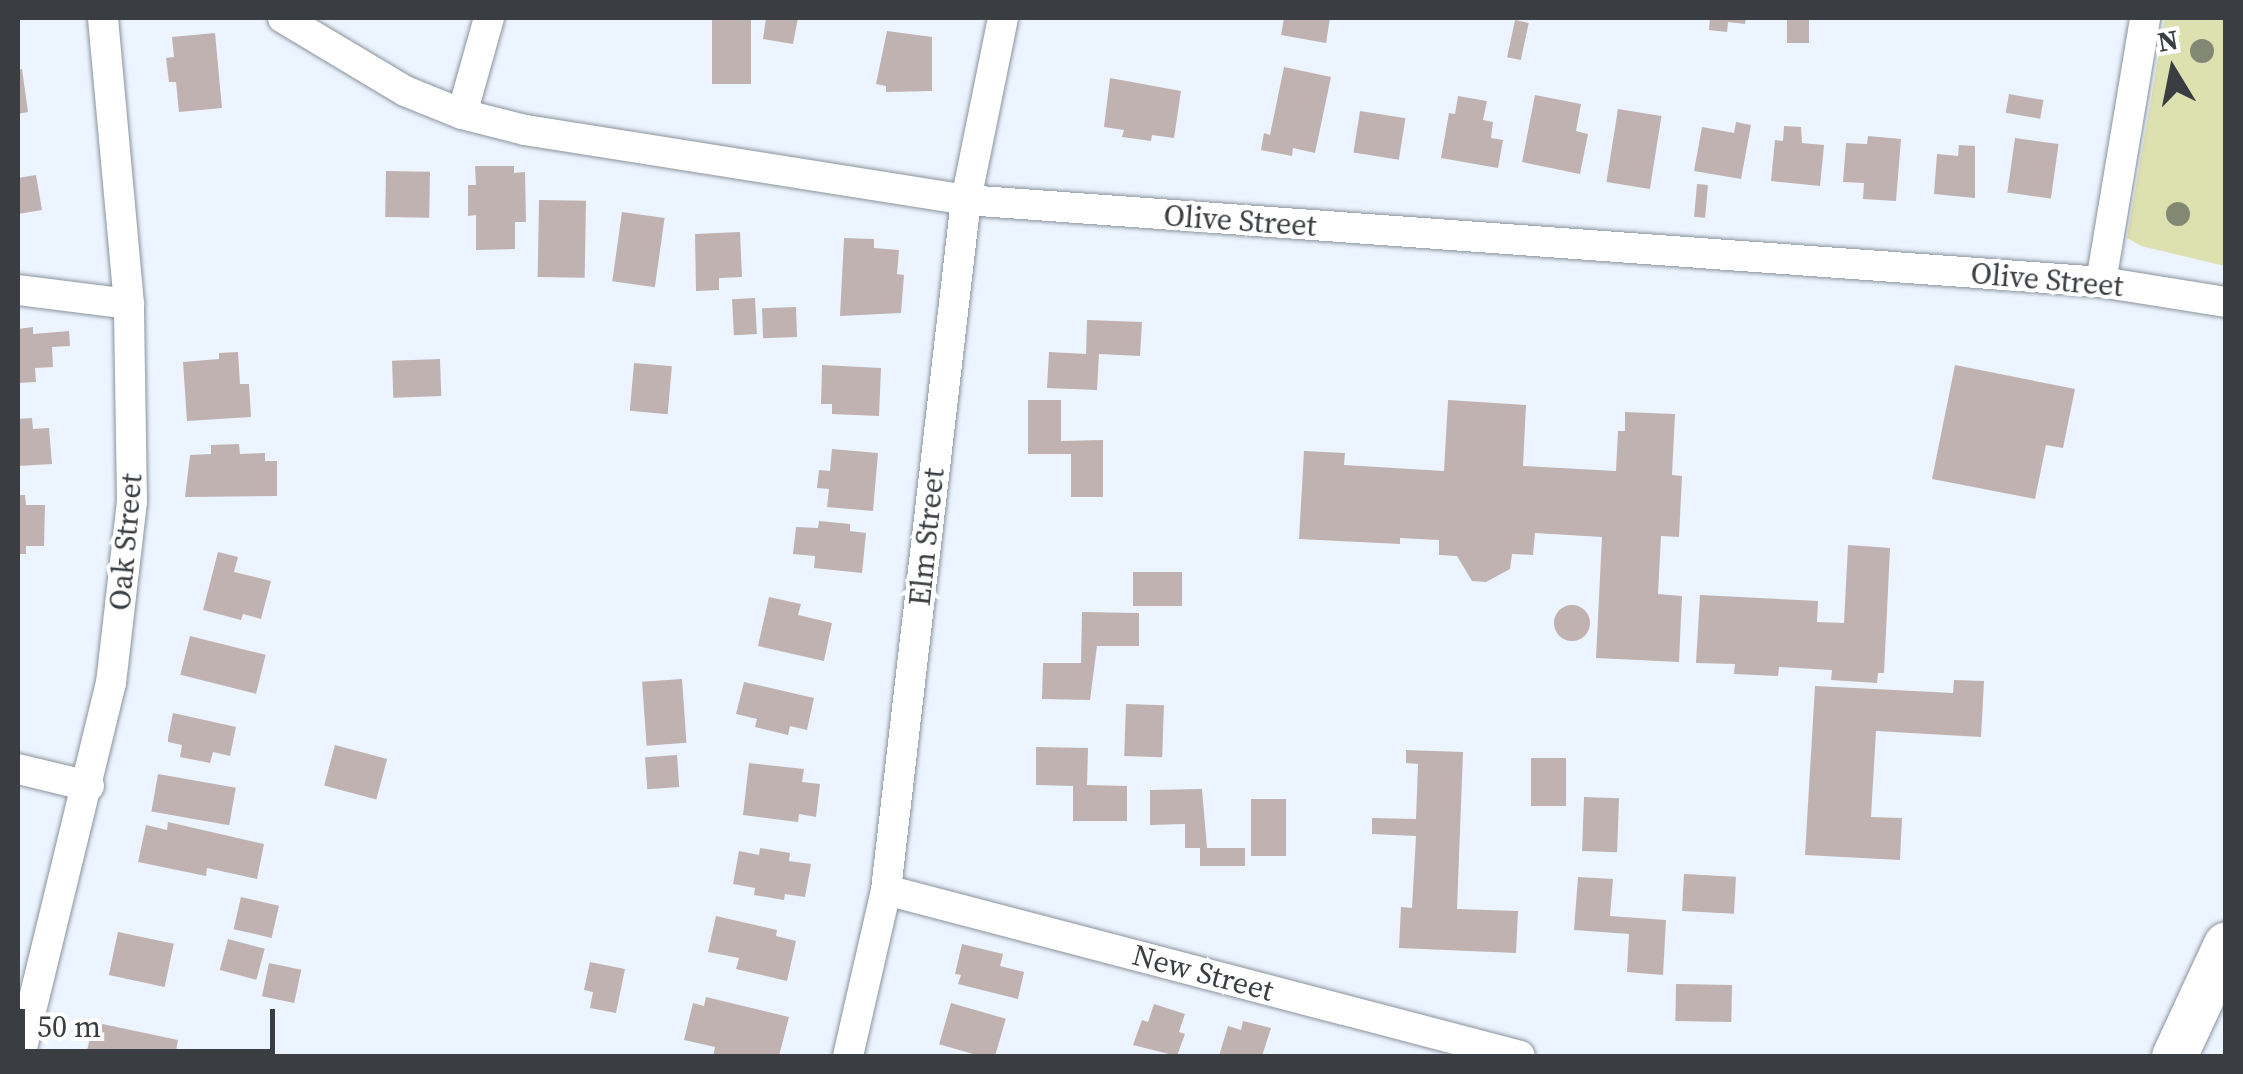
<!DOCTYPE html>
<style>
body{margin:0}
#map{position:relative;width:2243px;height:1074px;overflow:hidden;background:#ecf5ff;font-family:"Source Serif 4",serif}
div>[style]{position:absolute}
.green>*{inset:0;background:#dde0af}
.building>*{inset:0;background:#c0b2b0;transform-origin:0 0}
.round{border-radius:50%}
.roads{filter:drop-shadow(0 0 2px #8b939c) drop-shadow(0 0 2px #8b939c)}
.street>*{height:30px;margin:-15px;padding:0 15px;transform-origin:15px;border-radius:15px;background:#fff}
.primary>*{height:45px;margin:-22.5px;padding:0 22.5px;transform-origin:22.5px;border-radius:22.5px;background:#fff}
.trees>*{width:24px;height:24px;margin:-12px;border-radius:50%;background:#838875}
span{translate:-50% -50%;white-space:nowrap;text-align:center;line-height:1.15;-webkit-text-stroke:8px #fff;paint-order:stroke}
.street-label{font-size:30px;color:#3a3d41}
.frame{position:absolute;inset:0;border:20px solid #3a3d41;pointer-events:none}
.north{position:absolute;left:2123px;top:20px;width:100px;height:100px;-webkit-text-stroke:8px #fff;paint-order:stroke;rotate:350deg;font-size:28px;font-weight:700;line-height:40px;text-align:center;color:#3a3d41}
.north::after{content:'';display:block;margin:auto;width:35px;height:45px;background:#3a3d41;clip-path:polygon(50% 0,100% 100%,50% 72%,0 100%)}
.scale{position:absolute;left:20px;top:1009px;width:255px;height:45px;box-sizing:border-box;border:5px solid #3a3d41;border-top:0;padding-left:12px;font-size:30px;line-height:35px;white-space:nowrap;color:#3a3d41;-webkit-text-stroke:8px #fff;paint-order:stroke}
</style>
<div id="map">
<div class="green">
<div style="clip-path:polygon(2165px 18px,2225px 18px,2225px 266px,2141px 246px,2127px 238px)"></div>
</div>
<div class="building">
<div style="left:712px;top:18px;width:39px;height:66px"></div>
<div style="clip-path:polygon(766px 18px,798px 18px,793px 44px,763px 39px)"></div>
<div style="clip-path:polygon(1284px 18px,1330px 18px,1326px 43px,1281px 35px)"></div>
<div style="clip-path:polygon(1710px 18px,1746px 18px,1745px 24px,1728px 22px,1727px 32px,1709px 30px)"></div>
<div style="left:1787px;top:18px;width:22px;height:25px"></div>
<div style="left:1515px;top:20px;width:14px;height:38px;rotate:12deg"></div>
<div style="clip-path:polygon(887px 31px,932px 37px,932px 91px,886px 92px,886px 86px,876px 84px)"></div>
<div style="clip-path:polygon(215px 33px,222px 108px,179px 112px,176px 82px,169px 82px,166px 58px,174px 57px,172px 37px)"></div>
<div style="clip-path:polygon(1284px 67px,1331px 77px,1315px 153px,1293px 148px,1292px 156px,1261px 150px,1264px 133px,1270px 135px)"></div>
<div style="clip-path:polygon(22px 69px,28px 112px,18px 114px,18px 70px)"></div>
<div style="clip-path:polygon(1110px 78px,1181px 91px,1174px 138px,1152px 135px,1151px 141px,1122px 137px,1124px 130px,1104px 127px)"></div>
<div style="left:2009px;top:94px;width:35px;height:19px;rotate:10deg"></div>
<div style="clip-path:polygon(1535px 95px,1581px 104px,1576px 131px,1588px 134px,1580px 174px,1522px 162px)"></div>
<div style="clip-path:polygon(1458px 96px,1487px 101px,1483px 120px,1493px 122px,1491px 138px,1503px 140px,1498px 168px,1441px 158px,1449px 113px,1455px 114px)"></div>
<div style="left:1618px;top:109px;width:44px;height:74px;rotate:9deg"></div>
<div style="left:1360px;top:111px;width:46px;height:42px;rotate:9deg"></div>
<div style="clip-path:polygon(1736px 122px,1751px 125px,1741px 179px,1694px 171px,1702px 127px,1734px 133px)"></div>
<div style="clip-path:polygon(1784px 126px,1801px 127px,1802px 143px,1824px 145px,1820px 186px,1771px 181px,1775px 140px,1783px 141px)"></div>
<div style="clip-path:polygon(1868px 136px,1901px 139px,1896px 201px,1863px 199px,1864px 183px,1843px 182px,1846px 143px,1867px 144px)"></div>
<div style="left:2015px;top:138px;width:44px;height:55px;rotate:8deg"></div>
<div style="clip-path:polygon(1959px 145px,1975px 146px,1975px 198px,1934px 194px,1937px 154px,1958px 156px)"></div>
<div style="clip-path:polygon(475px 166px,514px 166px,514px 173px,525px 172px,526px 222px,515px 222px,515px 249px,476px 250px,476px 215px,468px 216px,468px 185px,476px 185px)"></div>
<div style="left:386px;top:171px;width:44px;height:46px;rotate:1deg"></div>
<div style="clip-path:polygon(36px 175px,42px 210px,18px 214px,18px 178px)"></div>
<div style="left:1697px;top:184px;width:11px;height:33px;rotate:5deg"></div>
<div style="left:539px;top:200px;width:47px;height:77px;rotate:1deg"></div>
<div style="left:622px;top:212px;width:43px;height:70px;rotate:8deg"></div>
<div style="clip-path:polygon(740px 232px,742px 277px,719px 278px,719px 290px,696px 291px,695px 234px)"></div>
<div style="clip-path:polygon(844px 238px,874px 239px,874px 248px,899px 250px,897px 274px,904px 275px,901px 313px,840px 316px)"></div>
<div style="left:755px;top:298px;width:36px;height:23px;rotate:87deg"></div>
<div style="left:796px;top:307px;width:30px;height:34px;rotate:88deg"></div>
<div style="clip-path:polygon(1087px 320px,1142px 322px,1140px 356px,1099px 354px,1097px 390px,1047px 388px,1049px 352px,1086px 354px)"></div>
<div style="clip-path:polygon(33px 327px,33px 334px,69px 331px,70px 346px,52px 347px,53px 367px,35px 368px,36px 382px,18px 383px,18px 329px)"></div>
<div style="clip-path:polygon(238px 352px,240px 384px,249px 384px,251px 417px,187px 421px,183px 362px,219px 359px,219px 353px)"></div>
<div style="left:440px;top:359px;width:37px;height:48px;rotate:88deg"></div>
<div style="left:634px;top:363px;width:38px;height:48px;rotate:5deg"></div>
<div style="clip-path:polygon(822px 365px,881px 368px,879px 416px,832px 414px,832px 404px,821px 404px)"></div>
<div style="clip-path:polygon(1955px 365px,2075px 389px,2063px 448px,2046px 445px,2035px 499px,1932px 479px)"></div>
<div style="clip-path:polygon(1028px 400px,1061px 400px,1061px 441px,1103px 440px,1103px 497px,1071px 497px,1071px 454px,1028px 454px)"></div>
<div style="clip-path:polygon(1448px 400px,1526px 405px,1523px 466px,1616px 471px,1618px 431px,1625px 431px,1625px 412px,1675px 414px,1672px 475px,1682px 476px,1679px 537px,1661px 536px,1658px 594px,1682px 596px,1679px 662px,1596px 658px,1602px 537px,1535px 533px,1533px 555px,1512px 554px,1510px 569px,1486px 582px,1472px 581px,1457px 556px,1439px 555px,1439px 540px,1400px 538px,1400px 544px,1299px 539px,1304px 451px,1345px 453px,1344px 465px,1444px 471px)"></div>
<div style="clip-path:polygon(32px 418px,33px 429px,49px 428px,52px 464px,18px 466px,18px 419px)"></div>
<div style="clip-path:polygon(239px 444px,240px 454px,265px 453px,265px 461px,277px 461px,277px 496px,185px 497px,190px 455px,211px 454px,211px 445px)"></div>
<div style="clip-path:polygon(832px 449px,878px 453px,873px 511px,827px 507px,829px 489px,817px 488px,819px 470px,830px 471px)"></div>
<div style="clip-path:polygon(18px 495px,25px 495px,26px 505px,45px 505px,44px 546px,26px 546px,26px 554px,18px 554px)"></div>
<div style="clip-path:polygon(819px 521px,850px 524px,850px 531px,866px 533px,862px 573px,814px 568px,815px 556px,793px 554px,796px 527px,818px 528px)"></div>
<div style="clip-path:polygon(1848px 545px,1890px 548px,1884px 673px,1878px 673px,1877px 683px,1831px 680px,1832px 670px,1779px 667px,1778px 676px,1734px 674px,1735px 664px,1696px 663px,1700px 595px,1818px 601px,1817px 622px,1844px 623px)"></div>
<div style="clip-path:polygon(218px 552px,238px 557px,234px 572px,271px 581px,261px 619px,243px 614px,241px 620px,203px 610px)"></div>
<div style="left:1133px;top:572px;width:49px;height:34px"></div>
<div style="clip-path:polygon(769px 597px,801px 604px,798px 615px,832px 623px,824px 661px,758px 646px)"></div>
<div class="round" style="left:1554px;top:605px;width:36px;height:36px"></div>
<div style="clip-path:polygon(1082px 612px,1139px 613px,1139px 646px,1097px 646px,1090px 700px,1042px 699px,1043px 663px,1081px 663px)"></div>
<div style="left:190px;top:636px;width:78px;height:40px;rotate:14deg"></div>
<div style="left:682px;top:679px;width:64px;height:40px;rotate:86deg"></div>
<div style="clip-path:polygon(1954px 680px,1984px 681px,1981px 737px,1876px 731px,1871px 817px,1902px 818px,1900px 860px,1805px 855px,1815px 686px,1953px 693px)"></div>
<div style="clip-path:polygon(744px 682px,814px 698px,807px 730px,790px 726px,788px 735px,755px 727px,757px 719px,736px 714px)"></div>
<div style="left:1126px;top:704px;width:38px;height:52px;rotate:2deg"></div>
<div style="clip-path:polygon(173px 713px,236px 727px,230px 756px,213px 752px,210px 763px,180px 757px,182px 745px,168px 742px,168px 738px)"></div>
<div style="left:335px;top:745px;width:54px;height:42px;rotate:15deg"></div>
<div style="clip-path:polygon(1036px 747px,1088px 748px,1087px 785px,1127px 786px,1127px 821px,1073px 821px,1073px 786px,1036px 785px)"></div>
<div style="clip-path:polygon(1406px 750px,1463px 752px,1457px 909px,1518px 911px,1516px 953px,1399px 948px,1401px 907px,1412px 908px,1416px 836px,1372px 834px,1372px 818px,1416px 819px,1418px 764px,1406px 763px)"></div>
<div style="left:677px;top:755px;width:32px;height:32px;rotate:86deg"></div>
<div style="left:1531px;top:758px;width:35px;height:48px"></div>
<div style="clip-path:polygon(749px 763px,804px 769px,802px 782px,820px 784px,816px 817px,799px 814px,798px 822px,743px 815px)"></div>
<div style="left:158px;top:774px;width:79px;height:38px;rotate:10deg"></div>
<div style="clip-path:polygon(1202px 789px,1207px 848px,1245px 848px,1245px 866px,1200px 866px,1200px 848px,1185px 848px,1185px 824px,1150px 825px,1150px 790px)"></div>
<div style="left:1584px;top:797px;width:35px;height:54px;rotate:2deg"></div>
<div style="left:1251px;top:799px;width:35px;height:57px"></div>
<div style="clip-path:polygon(168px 822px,264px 844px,257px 879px,207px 868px,206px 876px,138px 862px,146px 825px,167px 830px)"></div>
<div style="clip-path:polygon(760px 848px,790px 853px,789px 861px,811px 864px,805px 897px,785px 894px,784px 900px,754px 895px,755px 888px,733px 884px,739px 851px,759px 855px)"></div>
<div style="left:1684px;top:874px;width:52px;height:37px;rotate:3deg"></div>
<div style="clip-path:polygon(1578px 877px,1613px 879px,1610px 916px,1666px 920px,1663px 975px,1627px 972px,1629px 934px,1574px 930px)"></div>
<div style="left:241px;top:897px;width:39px;height:33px;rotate:13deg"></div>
<div style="clip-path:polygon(716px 916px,777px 930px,776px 936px,796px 941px,787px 981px,736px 969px,739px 958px,708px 952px)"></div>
<div style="left:118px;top:932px;width:57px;height:44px;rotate:12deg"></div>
<div style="left:228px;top:939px;width:38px;height:32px;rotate:15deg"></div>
<div style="clip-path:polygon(962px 944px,1003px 954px,1000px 966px,1024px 972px,1018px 999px,958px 984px,961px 975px,955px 974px)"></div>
<div style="clip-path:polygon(590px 962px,625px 969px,616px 1013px,590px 1008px,593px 992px,584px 990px)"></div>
<div style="left:269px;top:963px;width:33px;height:34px;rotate:12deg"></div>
<div style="left:1676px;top:984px;width:56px;height:37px;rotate:1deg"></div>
<div style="clip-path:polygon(706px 997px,789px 1017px,779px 1056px,713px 1056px,715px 1047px,684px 1040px,693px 1003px,704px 1006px)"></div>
<div style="left:951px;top:1003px;width:57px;height:43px;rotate:16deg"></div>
<div style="clip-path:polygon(1154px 1004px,1185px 1014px,1179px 1032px,1185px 1034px,1177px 1056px,1133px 1045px,1142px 1020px,1148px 1022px)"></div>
<div style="clip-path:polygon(1243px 1021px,1271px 1028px,1262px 1056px,1219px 1056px,1228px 1026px,1241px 1030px)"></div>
<div style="clip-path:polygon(93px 1022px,178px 1040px,175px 1056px,86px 1056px)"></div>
</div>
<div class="roads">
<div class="street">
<div style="left:283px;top:18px;width:142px;rotate:30.9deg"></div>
<div style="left:405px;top:91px;width:61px;rotate:22deg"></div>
<div style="left:462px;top:114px;width:65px;rotate:14.3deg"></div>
<div style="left:525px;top:130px;width:447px;rotate:9deg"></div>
<div style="left:966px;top:200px;width:1138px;rotate:4.13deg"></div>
<div style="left:2101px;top:282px;width:127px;rotate:9.1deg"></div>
<div style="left:462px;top:114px;width:100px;rotate:-74.3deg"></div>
<div style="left:2101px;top:282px;width:268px;rotate:-80.5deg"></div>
<div style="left:18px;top:290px;width:112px;rotate:7.2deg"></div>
<div style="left:18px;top:769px;width:73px;rotate:13.5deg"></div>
<div style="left:886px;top:890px;width:655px;rotate:14.67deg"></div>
<div style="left:20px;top:1056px;width:384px;rotate:-76.3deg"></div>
<div style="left:111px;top:683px;width:182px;rotate:-83.4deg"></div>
<div style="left:132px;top:502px;width:198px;rotate:-90.9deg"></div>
<div style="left:129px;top:304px;width:287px;rotate:-95.2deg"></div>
<div style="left:848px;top:1056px;width:170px;rotate:-77.1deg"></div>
<div style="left:886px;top:890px;width:695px;rotate:-83.39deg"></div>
<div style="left:966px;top:200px;width:186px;rotate:-78.5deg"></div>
</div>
<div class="primary">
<div style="left:2174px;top:1056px;width:123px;rotate:-65.1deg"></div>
</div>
</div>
<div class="trees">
<div style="left:2202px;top:51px"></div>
<div style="left:2178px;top:214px"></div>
</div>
<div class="street-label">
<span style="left:1240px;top:221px;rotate:4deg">Olive Street</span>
<span style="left:2047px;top:280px;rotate:5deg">Olive Street</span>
<span style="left:927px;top:537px;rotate:-84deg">Elm Street</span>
<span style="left:126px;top:542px;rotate:-85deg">Oak Street</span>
<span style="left:1203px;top:973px;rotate:15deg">New Street</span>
</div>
<div class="frame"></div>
<div class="north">N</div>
<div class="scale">50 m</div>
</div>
